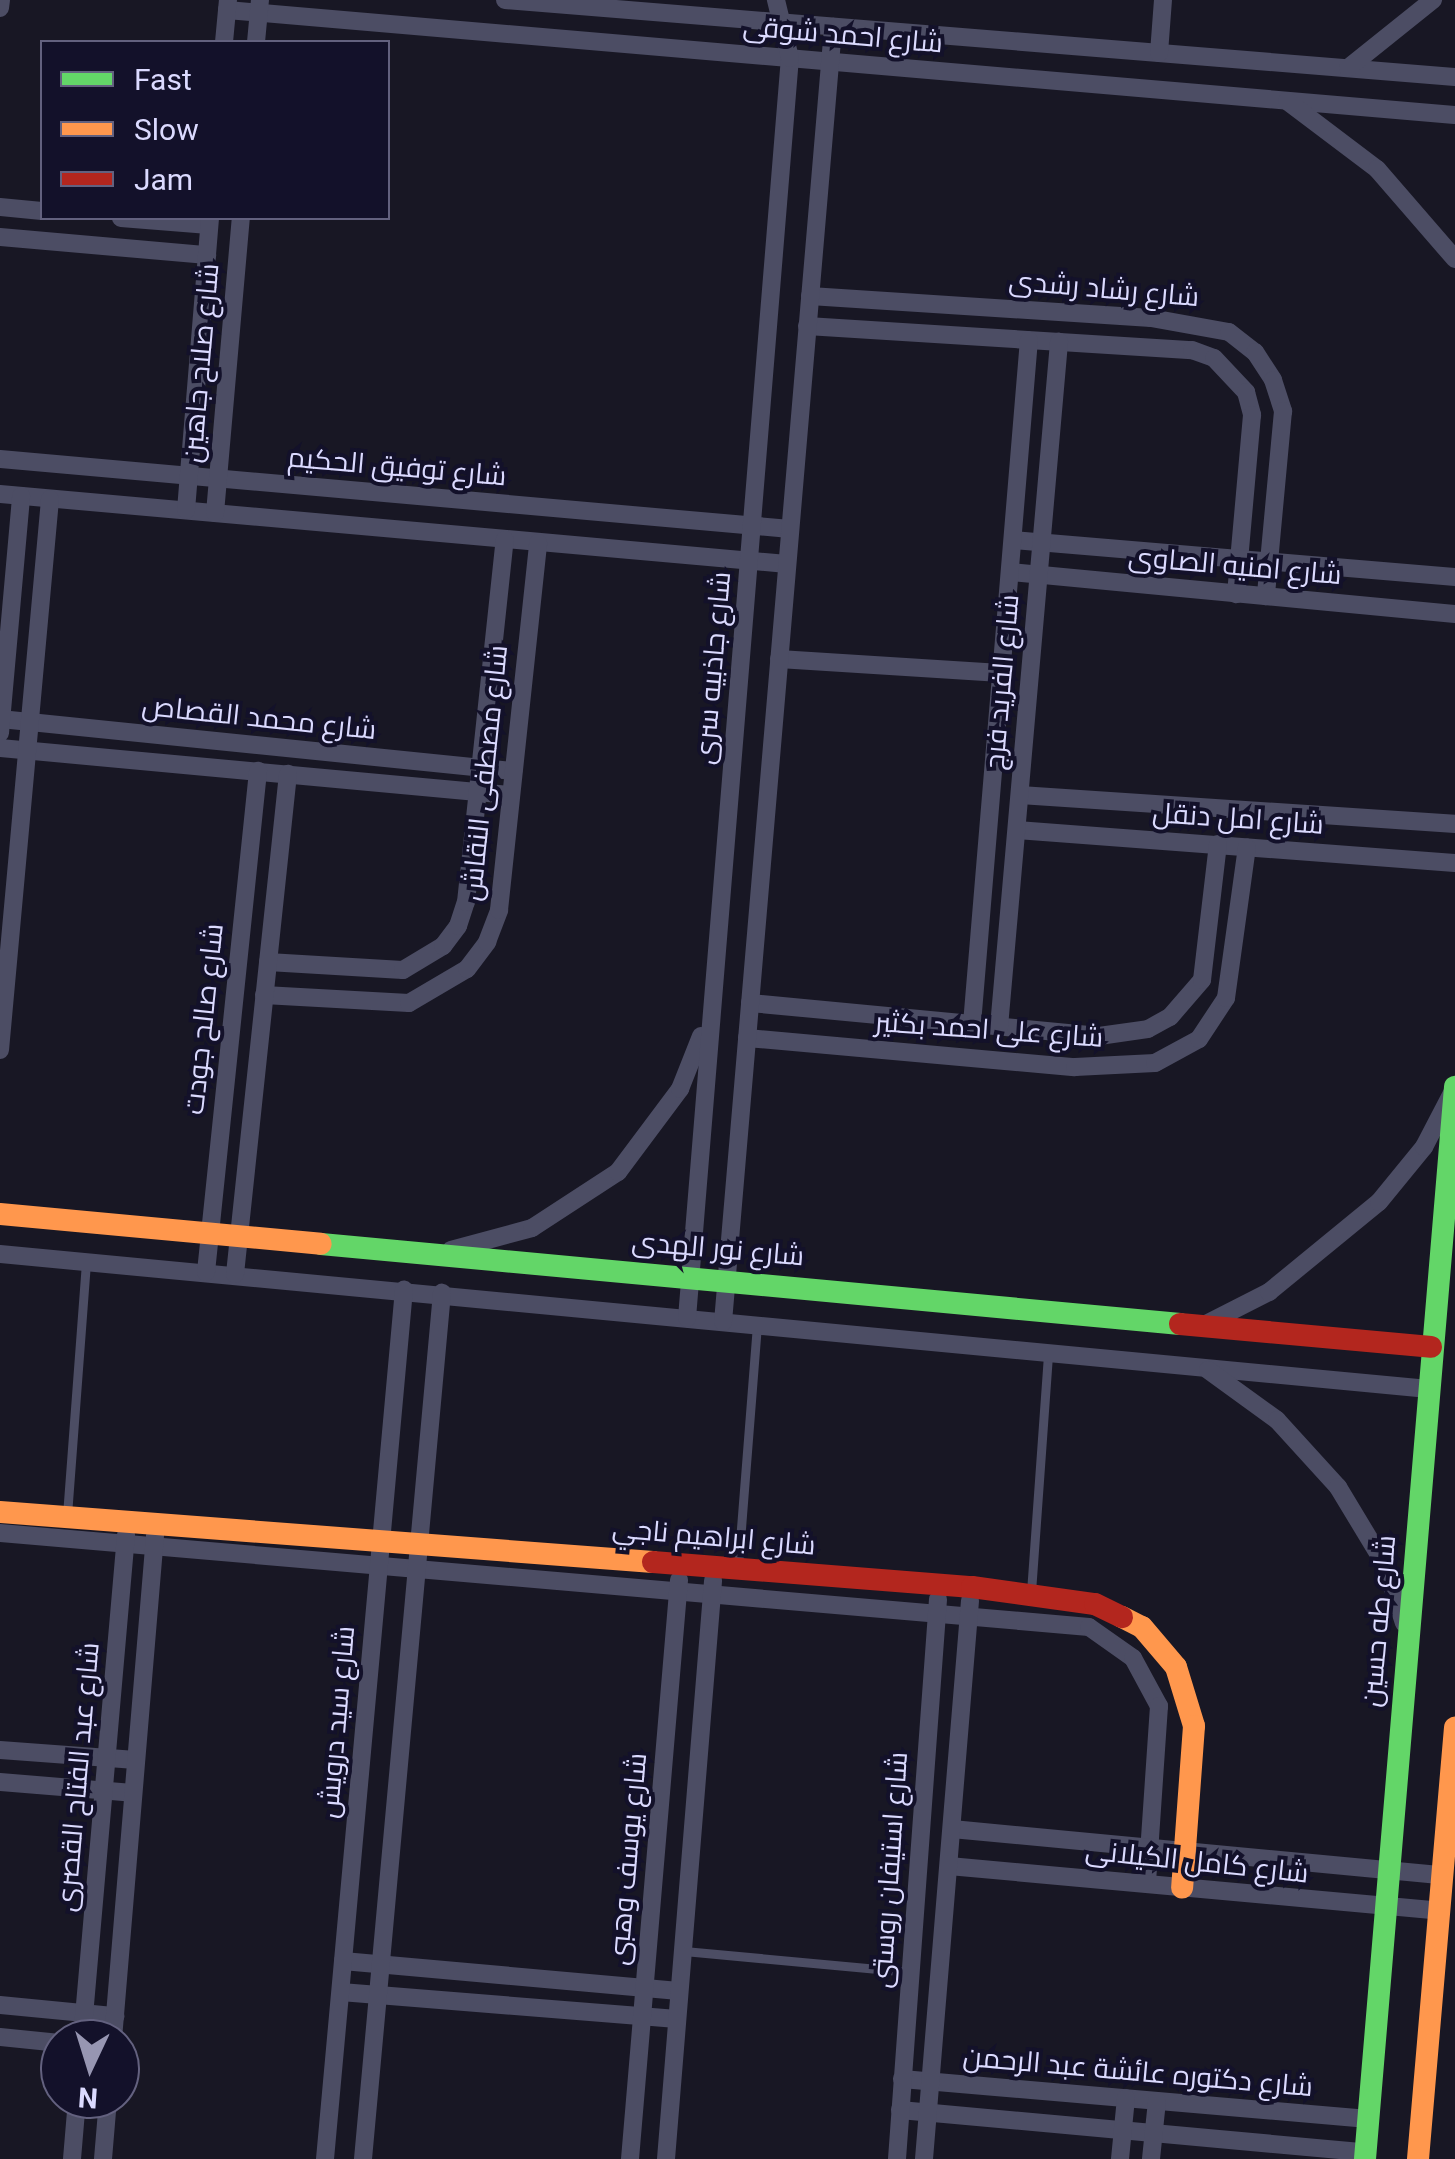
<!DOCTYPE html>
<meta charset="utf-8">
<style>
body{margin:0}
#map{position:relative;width:1455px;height:2159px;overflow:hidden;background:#181724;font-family:Roboto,Cairo,sans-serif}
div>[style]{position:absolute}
.lane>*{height:9px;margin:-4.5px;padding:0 4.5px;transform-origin:4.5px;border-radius:4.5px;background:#4c4d64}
.street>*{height:18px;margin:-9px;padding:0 9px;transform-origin:9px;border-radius:9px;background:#4c4d64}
.fast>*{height:22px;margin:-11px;padding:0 11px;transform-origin:11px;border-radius:11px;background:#63d668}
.slow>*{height:22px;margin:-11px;padding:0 11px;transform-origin:11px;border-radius:11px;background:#ff974d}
.jam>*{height:22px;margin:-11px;padding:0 11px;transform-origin:11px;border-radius:11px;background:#b3261e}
span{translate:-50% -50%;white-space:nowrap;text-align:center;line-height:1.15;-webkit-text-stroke:8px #13112a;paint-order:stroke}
.street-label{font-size:28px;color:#dbdaff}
.legend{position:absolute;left:40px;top:40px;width:350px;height:180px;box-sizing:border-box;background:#13112a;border:2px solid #63617f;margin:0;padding:12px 18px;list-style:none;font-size:30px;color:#dbdaff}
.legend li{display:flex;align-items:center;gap:20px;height:50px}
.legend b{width:50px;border:2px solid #63617f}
.north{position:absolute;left:40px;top:2019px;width:100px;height:100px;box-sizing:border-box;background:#13112a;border:2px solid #63617f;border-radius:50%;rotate:184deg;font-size:28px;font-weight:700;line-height:40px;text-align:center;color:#dbdaff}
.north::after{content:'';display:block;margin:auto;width:35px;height:45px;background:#9796b2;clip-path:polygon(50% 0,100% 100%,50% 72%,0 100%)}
</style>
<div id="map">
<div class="lane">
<div style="left:67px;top:1515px;width:253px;rotate:-85.7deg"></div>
<div style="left:738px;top:1566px;width:242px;rotate:-85.5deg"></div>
<div style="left:1031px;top:1592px;width:240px;rotate:-85.9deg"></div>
<div style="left:684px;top:1951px;width:227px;rotate:5.3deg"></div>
</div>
<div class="street">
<div style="left:505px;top:0;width:953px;rotate:4.63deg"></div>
<div style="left:0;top:8px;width:8px;rotate:-83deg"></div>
<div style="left:227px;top:10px;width:1232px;rotate:4.89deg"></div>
<div style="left:224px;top:42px;width:42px;rotate:-84.6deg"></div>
<div style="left:256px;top:42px;width:42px;rotate:-84.6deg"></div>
<div style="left:1159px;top:53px;width:53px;rotate:-85.7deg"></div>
<div style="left:1348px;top:68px;width:109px;rotate:-38.7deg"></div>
<div style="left:1287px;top:101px;width:113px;rotate:37.1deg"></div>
<div style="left:1377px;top:169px;width:119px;rotate:49.1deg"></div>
<div style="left:0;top:207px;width:42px;rotate:5.4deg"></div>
<div style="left:121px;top:218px;width:88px;rotate:4.5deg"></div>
<div style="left:0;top:237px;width:208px;rotate:5deg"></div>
<div style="left:810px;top:296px;width:342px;rotate:3.7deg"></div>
<div style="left:1151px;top:318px;width:79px;rotate:10.2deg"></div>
<div style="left:1229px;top:332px;width:33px;rotate:38deg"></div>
<div style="left:1255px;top:352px;width:33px;rotate:57deg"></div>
<div style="left:1273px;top:380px;width:33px;rotate:72deg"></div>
<div style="left:1283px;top:411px;width:186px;rotate:95.3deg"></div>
<div style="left:807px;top:326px;width:386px;rotate:3.6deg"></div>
<div style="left:1192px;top:350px;width:23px;rotate:20deg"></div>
<div style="left:1214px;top:358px;width:47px;rotate:46.7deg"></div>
<div style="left:1246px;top:392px;width:24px;rotate:75deg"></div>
<div style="left:1252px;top:415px;width:180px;rotate:95.1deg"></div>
<div style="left:0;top:459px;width:793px;rotate:5.06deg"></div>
<div style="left:0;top:494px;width:790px;rotate:5.08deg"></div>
<div style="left:186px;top:510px;width:293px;rotate:-85.3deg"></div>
<div style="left:215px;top:513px;width:296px;rotate:-85deg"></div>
<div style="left:1013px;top:540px;width:444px;rotate:4.8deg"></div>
<div style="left:1010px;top:572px;width:447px;rotate:5.4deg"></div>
<div style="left:779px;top:659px;width:222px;rotate:3.6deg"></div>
<div style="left:0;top:719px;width:516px;rotate:5.79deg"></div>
<div style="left:0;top:733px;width:238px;rotate:-84.9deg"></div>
<div style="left:0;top:748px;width:512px;rotate:5.27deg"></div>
<div style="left:1020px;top:795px;width:436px;rotate:3.8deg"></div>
<div style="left:1017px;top:830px;width:439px;rotate:4.3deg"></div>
<div style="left:268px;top:962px;width:135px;rotate:3.4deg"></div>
<div style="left:403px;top:970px;width:47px;rotate:-31deg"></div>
<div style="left:443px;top:946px;width:25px;rotate:-53deg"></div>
<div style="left:458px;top:926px;width:25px;rotate:-72deg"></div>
<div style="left:466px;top:902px;width:364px;rotate:-83.9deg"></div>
<div style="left:264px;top:995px;width:145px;rotate:3.2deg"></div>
<div style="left:409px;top:1003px;width:67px;rotate:-30.4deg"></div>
<div style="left:467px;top:969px;width:34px;rotate:-53deg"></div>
<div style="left:487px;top:942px;width:34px;rotate:-69deg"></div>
<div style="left:499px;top:910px;width:369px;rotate:-83.9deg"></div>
<div style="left:750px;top:1003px;width:351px;rotate:5.4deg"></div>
<div style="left:1099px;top:1036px;width:49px;rotate:-8.1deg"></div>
<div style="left:1148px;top:1029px;width:25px;rotate:-29deg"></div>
<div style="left:1170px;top:1017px;width:49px;rotate:-49.1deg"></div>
<div style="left:1202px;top:980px;width:137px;rotate:-83.3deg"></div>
<div style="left:972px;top:1024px;width:686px;rotate:-85.24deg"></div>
<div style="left:999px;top:1027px;width:688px;rotate:-84.99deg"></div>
<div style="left:747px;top:1038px;width:329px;rotate:5.1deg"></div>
<div style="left:1075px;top:1067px;width:80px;rotate:-2.9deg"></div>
<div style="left:1155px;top:1063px;width:50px;rotate:-28.6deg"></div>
<div style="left:1199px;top:1039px;width:49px;rotate:-56.6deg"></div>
<div style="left:1226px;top:998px;width:152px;rotate:-82.1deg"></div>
<div style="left:0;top:1050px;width:553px;rotate:-84.81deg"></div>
<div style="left:451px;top:1250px;width:84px;rotate:-15.2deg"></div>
<div style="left:532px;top:1228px;width:103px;rotate:-33.1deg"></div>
<div style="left:618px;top:1172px;width:104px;rotate:-53.2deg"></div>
<div style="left:680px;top:1089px;width:57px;rotate:-68.4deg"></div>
<div style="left:0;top:1254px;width:1435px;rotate:5.4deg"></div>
<div style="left:206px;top:1272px;width:504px;rotate:-84.07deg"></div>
<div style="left:235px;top:1274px;width:503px;rotate:-83.95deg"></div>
<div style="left:687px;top:1318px;width:1264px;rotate:-85.33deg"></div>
<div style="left:790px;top:58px;width:60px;rotate:-103.6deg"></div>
<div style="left:723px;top:1322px;width:1300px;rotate:-85.14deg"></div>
<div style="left:1206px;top:1324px;width:71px;rotate:-26.9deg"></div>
<div style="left:1269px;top:1292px;width:142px;rotate:-39.3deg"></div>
<div style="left:1379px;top:1202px;width:71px;rotate:-50.7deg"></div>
<div style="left:1424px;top:1147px;width:61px;rotate:-62.6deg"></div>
<div style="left:1208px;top:1370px;width:85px;rotate:35.9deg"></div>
<div style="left:1277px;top:1420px;width:91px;rotate:47.7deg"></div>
<div style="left:1338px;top:1487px;width:91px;rotate:58.9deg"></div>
<div style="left:1385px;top:1565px;width:61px;rotate:71.9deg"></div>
<div style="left:0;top:1533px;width:1093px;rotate:4.93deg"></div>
<div style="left:1089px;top:1627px;width:54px;rotate:35.2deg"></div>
<div style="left:1133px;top:1658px;width:55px;rotate:61.6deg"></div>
<div style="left:1159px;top:1706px;width:178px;rotate:93.9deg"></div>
<div style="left:0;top:1750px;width:136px;rotate:4.2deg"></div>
<div style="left:0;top:1782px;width:133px;rotate:4.7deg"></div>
<div style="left:952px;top:1829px;width:492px;rotate:5.4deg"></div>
<div style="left:949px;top:1866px;width:493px;rotate:5.2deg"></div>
<div style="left:343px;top:1961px;width:337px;rotate:5.1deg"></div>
<div style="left:341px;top:1992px;width:337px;rotate:4.6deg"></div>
<div style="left:0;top:2005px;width:116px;rotate:5.5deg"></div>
<div style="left:0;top:2037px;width:60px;rotate:5.7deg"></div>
<div style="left:82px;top:2039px;width:506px;rotate:-85.01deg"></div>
<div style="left:113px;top:2039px;width:505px;rotate:-85.23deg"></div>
<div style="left:902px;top:2079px;width:468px;rotate:4.9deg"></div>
<div style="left:900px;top:2110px;width:468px;rotate:5.2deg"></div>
<div style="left:72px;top:2159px;width:60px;rotate:-85.2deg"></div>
<div style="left:103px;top:2159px;width:60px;rotate:-85.2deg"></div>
<div style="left:325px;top:2159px;width:873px;rotate:-84.81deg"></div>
<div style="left:363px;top:2159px;width:870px;rotate:-84.79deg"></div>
<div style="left:630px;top:2159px;width:581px;rotate:-85.16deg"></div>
<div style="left:666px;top:2159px;width:580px;rotate:-85.35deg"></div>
<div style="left:897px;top:2159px;width:561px;rotate:-85.81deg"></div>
<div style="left:924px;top:2159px;width:560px;rotate:-85.29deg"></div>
<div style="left:1120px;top:2159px;width:61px;rotate:-84.4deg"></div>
<div style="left:1151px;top:2159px;width:58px;rotate:-84.1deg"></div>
</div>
<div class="fast">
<div style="left:321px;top:1244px;width:863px;rotate:5.32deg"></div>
<div style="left:1365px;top:2159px;width:1076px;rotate:-85.2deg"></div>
</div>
<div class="slow">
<div style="left:0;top:1214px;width:322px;rotate:5.3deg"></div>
<div style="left:0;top:1512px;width:655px;rotate:4.38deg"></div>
<div style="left:1122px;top:1617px;width:22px;rotate:27deg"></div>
<div style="left:1142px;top:1627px;width:52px;rotate:49.6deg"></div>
<div style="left:1176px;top:1667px;width:62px;rotate:73deg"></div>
<div style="left:1194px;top:1726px;width:162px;rotate:94.2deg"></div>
<div style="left:1418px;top:2159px;width:433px;rotate:-85.1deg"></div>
</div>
<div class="jam">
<div style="left:1180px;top:1324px;width:252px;rotate:5.2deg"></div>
<div style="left:653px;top:1562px;width:320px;rotate:4.5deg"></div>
<div style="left:972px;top:1587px;width:124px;rotate:7.9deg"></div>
<div style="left:1095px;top:1604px;width:30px;rotate:26deg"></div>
</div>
<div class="street-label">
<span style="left:843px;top:35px;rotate:5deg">شارع احمد شوقى</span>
<span style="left:1104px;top:289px;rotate:5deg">شارع رشاد رشدى</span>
<span style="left:201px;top:363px;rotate:-85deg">شارع صلاح جاهين</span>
<span style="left:397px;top:467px;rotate:5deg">شارع توفيق الحكيم</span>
<span style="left:1235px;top:566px;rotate:5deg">شارع امنيه الصاوى</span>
<span style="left:713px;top:668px;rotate:-85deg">شارع جاذبيه سرى</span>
<span style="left:1002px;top:682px;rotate:-85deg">شارع الفريد فرج</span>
<span style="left:259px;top:718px;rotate:6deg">شارع محمد القصاص</span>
<span style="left:485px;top:773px;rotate:-84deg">شارع مصطفى النقاش</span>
<span style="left:1238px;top:819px;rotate:4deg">شارع امل دنقل</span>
<span style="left:204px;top:1019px;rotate:-84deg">شارع صالح جودت</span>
<span style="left:989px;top:1030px;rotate:4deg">شارع على احمد بكثير</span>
<span style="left:718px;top:1249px;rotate:5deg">شارع نور الهدى</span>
<span style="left:714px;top:1537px;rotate:5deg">شارع ابراهيم ناجي</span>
<span style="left:1379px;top:1621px;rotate:-85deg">شارع طه حسين</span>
<span style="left:337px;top:1722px;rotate:-85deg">شارع سيد درويش</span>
<span style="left:78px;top:1777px;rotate:-85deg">شارع عبد الفتاح القصرى</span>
<span style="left:628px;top:1859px;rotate:-85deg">شارع يوسف وهبى</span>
<span style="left:1197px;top:1862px;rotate:6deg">شارع كامل الكيلانى</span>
<span style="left:890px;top:1870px;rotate:-86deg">شارع استيفان روستى</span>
<span style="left:1138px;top:2072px;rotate:5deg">شارع دكتوره عائشة عبد الرحمن</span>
</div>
<ul class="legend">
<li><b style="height:12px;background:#63d668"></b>Fast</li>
<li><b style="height:12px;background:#ff974d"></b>Slow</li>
<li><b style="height:12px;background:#b3261e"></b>Jam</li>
</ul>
<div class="north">N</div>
</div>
